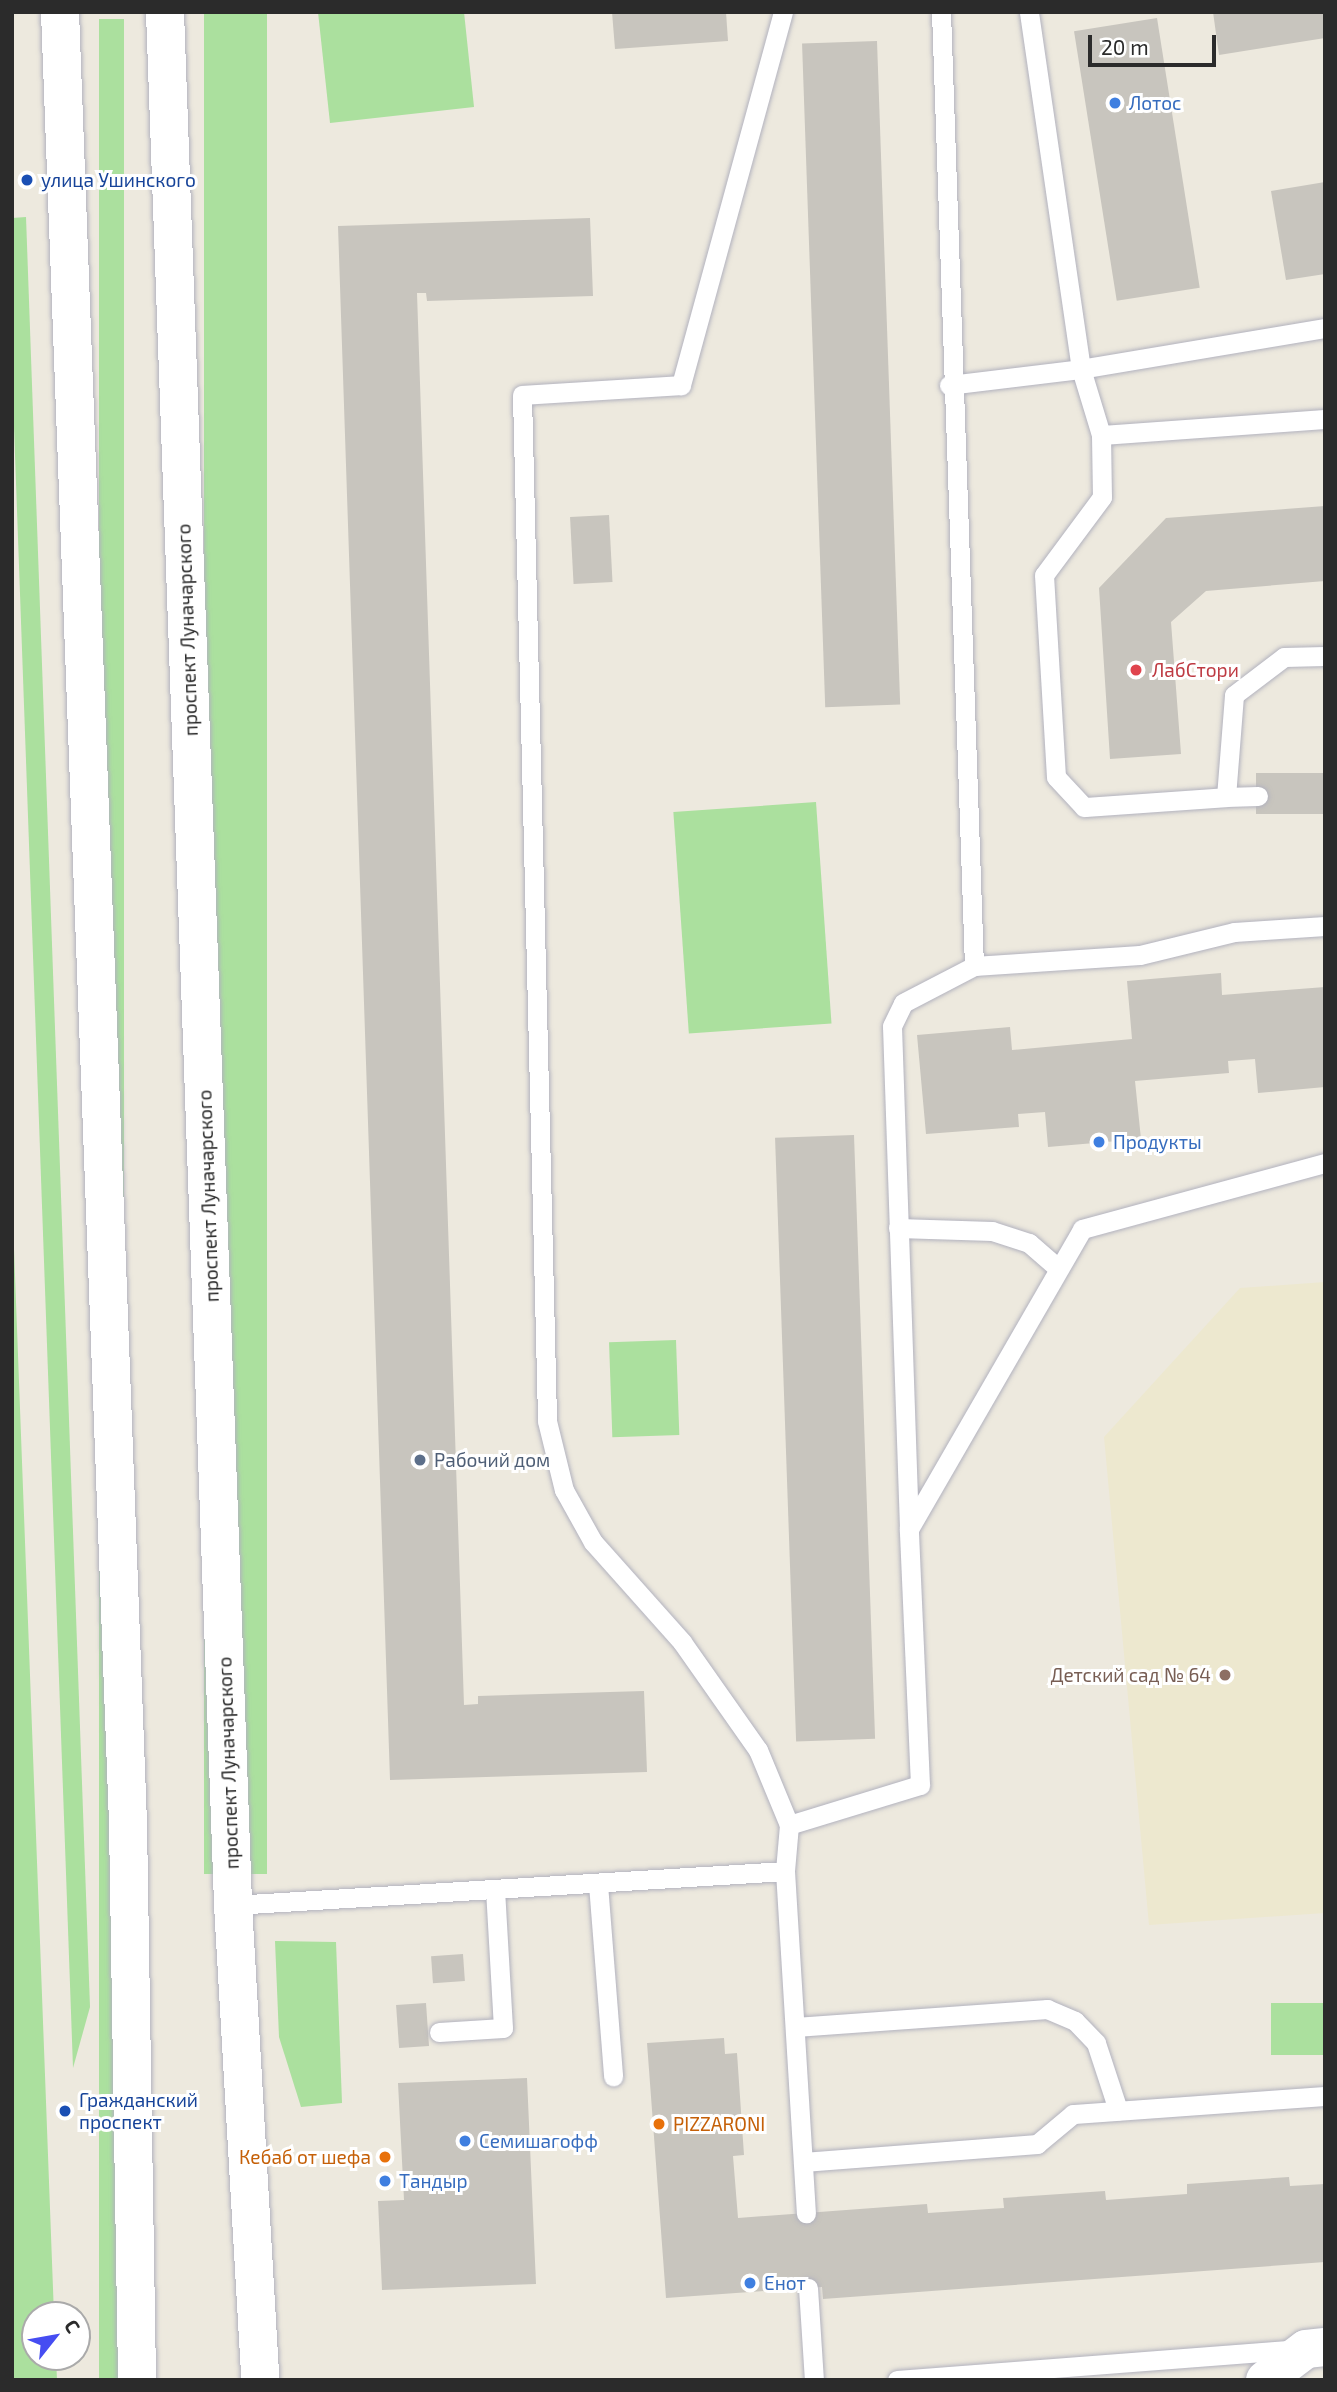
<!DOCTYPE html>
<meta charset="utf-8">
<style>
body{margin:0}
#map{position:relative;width:1337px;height:2392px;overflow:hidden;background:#ede9de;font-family:"Exo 2",sans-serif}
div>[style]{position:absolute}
.education>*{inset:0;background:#ede8cf}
.green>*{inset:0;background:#abe09e;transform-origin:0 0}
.building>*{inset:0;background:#c8c5be;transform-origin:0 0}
.roads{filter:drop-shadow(0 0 2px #b2b2be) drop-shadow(0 0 2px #b2b2be)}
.service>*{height:19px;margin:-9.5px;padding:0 9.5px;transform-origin:9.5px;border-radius:9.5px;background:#fff}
.minor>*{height:38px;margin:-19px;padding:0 19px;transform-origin:19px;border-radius:19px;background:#fff}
.secondary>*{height:38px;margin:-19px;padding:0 19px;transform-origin:19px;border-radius:19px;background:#fff}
.dots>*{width:19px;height:19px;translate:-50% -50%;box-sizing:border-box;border:4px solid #fff;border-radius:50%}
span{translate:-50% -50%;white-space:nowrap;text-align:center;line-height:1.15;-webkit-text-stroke:6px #fff;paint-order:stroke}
.shop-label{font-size:19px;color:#366cbe}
.left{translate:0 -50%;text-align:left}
.transit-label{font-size:19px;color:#164399}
.street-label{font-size:19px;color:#2b2b2b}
.health-label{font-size:19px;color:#be3a42}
.service-label{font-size:19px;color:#4e5e75}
.education-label{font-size:19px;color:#785e54}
.right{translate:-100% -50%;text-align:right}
.food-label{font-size:19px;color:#c56008}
.frame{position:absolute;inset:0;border:14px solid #2b2b2b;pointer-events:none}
.north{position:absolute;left:21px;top:2301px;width:70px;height:70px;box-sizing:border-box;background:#fff;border:2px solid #aaa;border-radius:50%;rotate:59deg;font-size:19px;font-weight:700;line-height:28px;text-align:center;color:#2b2b2b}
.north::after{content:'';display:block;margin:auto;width:24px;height:32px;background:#464df2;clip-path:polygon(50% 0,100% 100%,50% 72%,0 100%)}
.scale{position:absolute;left:1088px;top:35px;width:128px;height:32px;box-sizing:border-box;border:4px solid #2b2b2b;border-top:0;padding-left:9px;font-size:21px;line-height:24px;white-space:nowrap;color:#2b2b2b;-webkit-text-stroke:5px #fff;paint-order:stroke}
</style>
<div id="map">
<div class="education">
<div style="clip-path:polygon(1325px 1282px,1325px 1913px,1149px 1925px,1104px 1437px,1240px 1288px)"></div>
</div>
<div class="green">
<div style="left:204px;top:12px;width:63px;height:1862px"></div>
<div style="clip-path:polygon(318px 12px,464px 12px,474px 107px,330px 123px)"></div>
<div style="left:99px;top:19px;width:25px;height:2362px"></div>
<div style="clip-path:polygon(26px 217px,90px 2007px,73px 2068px,12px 371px,12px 218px)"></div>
<div style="left:816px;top:802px;width:222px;height:143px;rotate:86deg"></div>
<div style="clip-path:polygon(12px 1195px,54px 2315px,35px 2315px,35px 2357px,56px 2357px,57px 2380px,12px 2380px)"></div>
<div style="left:676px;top:1340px;width:95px;height:67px;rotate:88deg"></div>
<div style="clip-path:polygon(275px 1941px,336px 1942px,342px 2103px,301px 2107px,279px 2037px)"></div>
<div style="left:1325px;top:2003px;width:52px;height:54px;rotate:90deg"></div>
</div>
<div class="building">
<div style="clip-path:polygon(612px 12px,726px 12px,728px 41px,615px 49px)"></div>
<div style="clip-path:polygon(1213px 12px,1325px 12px,1325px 38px,1219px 55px)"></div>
<div style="left:1157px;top:18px;width:273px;height:84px;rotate:81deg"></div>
<div style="left:877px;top:41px;width:664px;height:75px;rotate:88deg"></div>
<div style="clip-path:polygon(1325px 182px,1325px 274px,1286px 280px,1271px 191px)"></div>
<div style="clip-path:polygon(590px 218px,593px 296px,427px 301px,426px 293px,417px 293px,464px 1705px,478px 1704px,478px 1696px,644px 1691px,647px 1772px,390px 1780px,338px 226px)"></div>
<div style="clip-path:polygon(1325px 506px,1325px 581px,1206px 591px,1171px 622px,1181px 754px,1110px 759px,1099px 588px,1166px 518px)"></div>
<div style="left:609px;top:515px;width:67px;height:39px;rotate:87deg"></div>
<div style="left:1325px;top:773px;width:41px;height:69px;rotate:90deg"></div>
<div style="clip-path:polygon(1221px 973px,1222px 995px,1325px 987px,1325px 1087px,1258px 1093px,1255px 1059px,1228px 1061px,1229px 1073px,1135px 1081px,1141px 1139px,1048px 1147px,1045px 1112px,1018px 1114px,1019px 1127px,926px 1134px,917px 1035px,1010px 1027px,1012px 1050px,1132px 1039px,1127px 981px)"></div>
<div style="left:854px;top:1135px;width:604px;height:79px;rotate:88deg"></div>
<div style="left:463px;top:1954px;width:27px;height:32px;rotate:86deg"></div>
<div style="left:426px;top:2003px;width:43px;height:30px;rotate:86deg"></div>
<div style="clip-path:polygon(724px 2038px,725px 2054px,737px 2053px,744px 2155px,733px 2156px,738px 2218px,927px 2204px,928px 2213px,1004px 2208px,1003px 2198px,1105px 2191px,1106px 2200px,1187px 2194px,1187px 2184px,1289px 2177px,1290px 2186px,1325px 2184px,1325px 2262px,823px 2299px,822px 2287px,666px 2298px,647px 2043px)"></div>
<div style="clip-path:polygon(527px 2078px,536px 2284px,382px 2290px,378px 2201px,404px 2200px,398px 2083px)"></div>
</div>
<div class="roads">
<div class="service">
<div style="left:783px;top:12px;width:387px;rotate:105.3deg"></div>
<div style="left:681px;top:385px;width:159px;rotate:176.4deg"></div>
<div style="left:522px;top:395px;width:1026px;rotate:88.6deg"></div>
<div style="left:547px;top:1421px;width:71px;rotate:76.2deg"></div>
<div style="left:564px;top:1490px;width:60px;rotate:60.9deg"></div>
<div style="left:593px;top:1542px;width:134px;rotate:48.3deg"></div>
<div style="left:682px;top:1642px;width:132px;rotate:54.9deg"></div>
<div style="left:758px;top:1750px;width:81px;rotate:67.5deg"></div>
<div style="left:789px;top:1825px;width:46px;rotate:95deg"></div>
<div style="left:785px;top:1871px;width:343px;rotate:86.5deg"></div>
<div style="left:941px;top:12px;width:955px;rotate:88.02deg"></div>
<div style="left:1325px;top:328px;width:247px;rotate:170.5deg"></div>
<div style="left:1081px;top:369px;width:69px;rotate:73.1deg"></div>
<div style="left:1101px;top:435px;width:62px;rotate:89.1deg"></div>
<div style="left:1102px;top:497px;width:97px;rotate:126.6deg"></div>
<div style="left:1044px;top:575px;width:202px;rotate:86.6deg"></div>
<div style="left:1056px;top:777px;width:41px;rotate:47deg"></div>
<div style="left:1084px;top:807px;width:142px;rotate:-4deg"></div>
<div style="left:1226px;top:797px;width:102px;rotate:-85.5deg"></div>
<div style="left:1234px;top:695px;width:63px;rotate:-37.2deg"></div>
<div style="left:1284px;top:657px;width:41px;rotate:-1.4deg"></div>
<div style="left:949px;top:385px;width:133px;rotate:-6.9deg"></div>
<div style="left:1081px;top:369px;width:361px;rotate:-98.3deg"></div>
<div style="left:1101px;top:435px;width:225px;rotate:-4.1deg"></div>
<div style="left:1226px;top:797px;width:32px;rotate:-2deg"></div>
<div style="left:898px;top:1228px;width:94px;rotate:1.8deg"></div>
<div style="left:992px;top:1231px;width:39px;rotate:18deg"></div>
<div style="left:1029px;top:1243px;width:37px;rotate:41deg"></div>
<div style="left:909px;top:1528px;width:502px;rotate:-91.94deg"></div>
<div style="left:892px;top:1026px;width:25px;rotate:-64deg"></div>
<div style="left:903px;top:1003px;width:80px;rotate:-27.5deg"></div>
<div style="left:974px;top:966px;width:166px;rotate:-3.8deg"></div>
<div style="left:1140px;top:955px;width:97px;rotate:-13.7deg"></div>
<div style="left:1234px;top:932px;width:91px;rotate:-3.8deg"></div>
<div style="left:789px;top:1825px;width:137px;rotate:-17deg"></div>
<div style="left:920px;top:1785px;width:256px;rotate:-92.5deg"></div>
<div style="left:909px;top:1529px;width:346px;rotate:-60deg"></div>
<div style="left:1082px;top:1229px;width:252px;rotate:-15.2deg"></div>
<div style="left:598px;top:1884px;width:193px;rotate:85.5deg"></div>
<div style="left:233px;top:1905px;width:553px;rotate:-3.52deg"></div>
<div style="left:795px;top:2027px;width:253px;rotate:-4.1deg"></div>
<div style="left:1047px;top:2009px;width:30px;rotate:23deg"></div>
<div style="left:1075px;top:2021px;width:30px;rotate:46deg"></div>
<div style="left:1096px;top:2043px;width:71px;rotate:71.8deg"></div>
<div style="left:439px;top:2032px;width:64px;rotate:-3.6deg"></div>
<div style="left:503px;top:2028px;width:139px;rotate:-93.3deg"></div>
<div style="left:803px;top:2162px;width:235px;rotate:-4.4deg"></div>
<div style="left:1037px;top:2144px;width:47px;rotate:-39.8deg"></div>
<div style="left:1073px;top:2114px;width:253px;rotate:-4.1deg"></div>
<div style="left:808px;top:2288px;width:92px;rotate:86.3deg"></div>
<div style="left:897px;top:2380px;width:402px;rotate:-4.4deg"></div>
</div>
<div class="minor">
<div style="left:1265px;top:2380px;width:51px;rotate:-37.1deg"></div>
<div style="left:1306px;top:2349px;width:19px;rotate:-6deg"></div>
</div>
<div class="secondary">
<div style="left:60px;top:12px;width:1812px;rotate:87.85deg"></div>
<div style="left:128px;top:1823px;width:557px;rotate:89.07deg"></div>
<div style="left:165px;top:12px;width:1894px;rotate:87.94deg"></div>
<div style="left:233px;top:1905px;width:476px;rotate:86.7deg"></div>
</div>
</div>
<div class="dots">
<div style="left:1115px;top:103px;background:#3f7fe0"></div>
<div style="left:27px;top:180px;background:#1a4fb4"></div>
<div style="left:1136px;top:670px;background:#e0444e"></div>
<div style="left:1099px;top:1142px;background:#3f7fe0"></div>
<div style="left:420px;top:1460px;background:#5c6f8a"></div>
<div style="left:1225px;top:1675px;background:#8d6e63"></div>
<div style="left:65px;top:2111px;background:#1a4fb4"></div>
<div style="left:659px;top:2124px;background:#e8710a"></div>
<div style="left:465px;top:2141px;background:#3f7fe0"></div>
<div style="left:385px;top:2157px;background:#e8710a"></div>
<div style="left:385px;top:2181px;background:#3f7fe0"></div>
<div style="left:750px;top:2283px;background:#3f7fe0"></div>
</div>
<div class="shop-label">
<span class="left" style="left:1129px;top:103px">Лотос</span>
<span class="left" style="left:1113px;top:1142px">Продукты</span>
<span class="left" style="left:479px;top:2141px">Семишагофф</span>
<span class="left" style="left:399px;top:2181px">Тандыр</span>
<span class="left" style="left:764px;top:2283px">Енот</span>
</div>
<div class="transit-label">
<span class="left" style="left:41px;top:180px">улица Ушинского</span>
<span class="left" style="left:79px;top:2111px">Гражданский<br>проспект</span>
</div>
<div class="street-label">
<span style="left:187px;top:630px;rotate:-92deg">проспект Луначарского</span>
<span style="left:208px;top:1196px;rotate:-92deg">проспект Луначарского</span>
<span style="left:228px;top:1763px;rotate:-92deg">проспект Луначарского</span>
</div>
<div class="health-label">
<span class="left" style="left:1152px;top:670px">ЛабСтори</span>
</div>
<div class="service-label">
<span class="left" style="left:434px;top:1460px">Рабочий дом</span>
</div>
<div class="education-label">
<span class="right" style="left:1211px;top:1675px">Детский сад № 64</span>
</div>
<div class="food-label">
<span class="left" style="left:673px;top:2124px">PIZZARONI</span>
<span class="right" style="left:371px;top:2157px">Кебаб от шефа</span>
</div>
<div class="frame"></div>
<div class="north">С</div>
<div class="scale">20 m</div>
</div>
